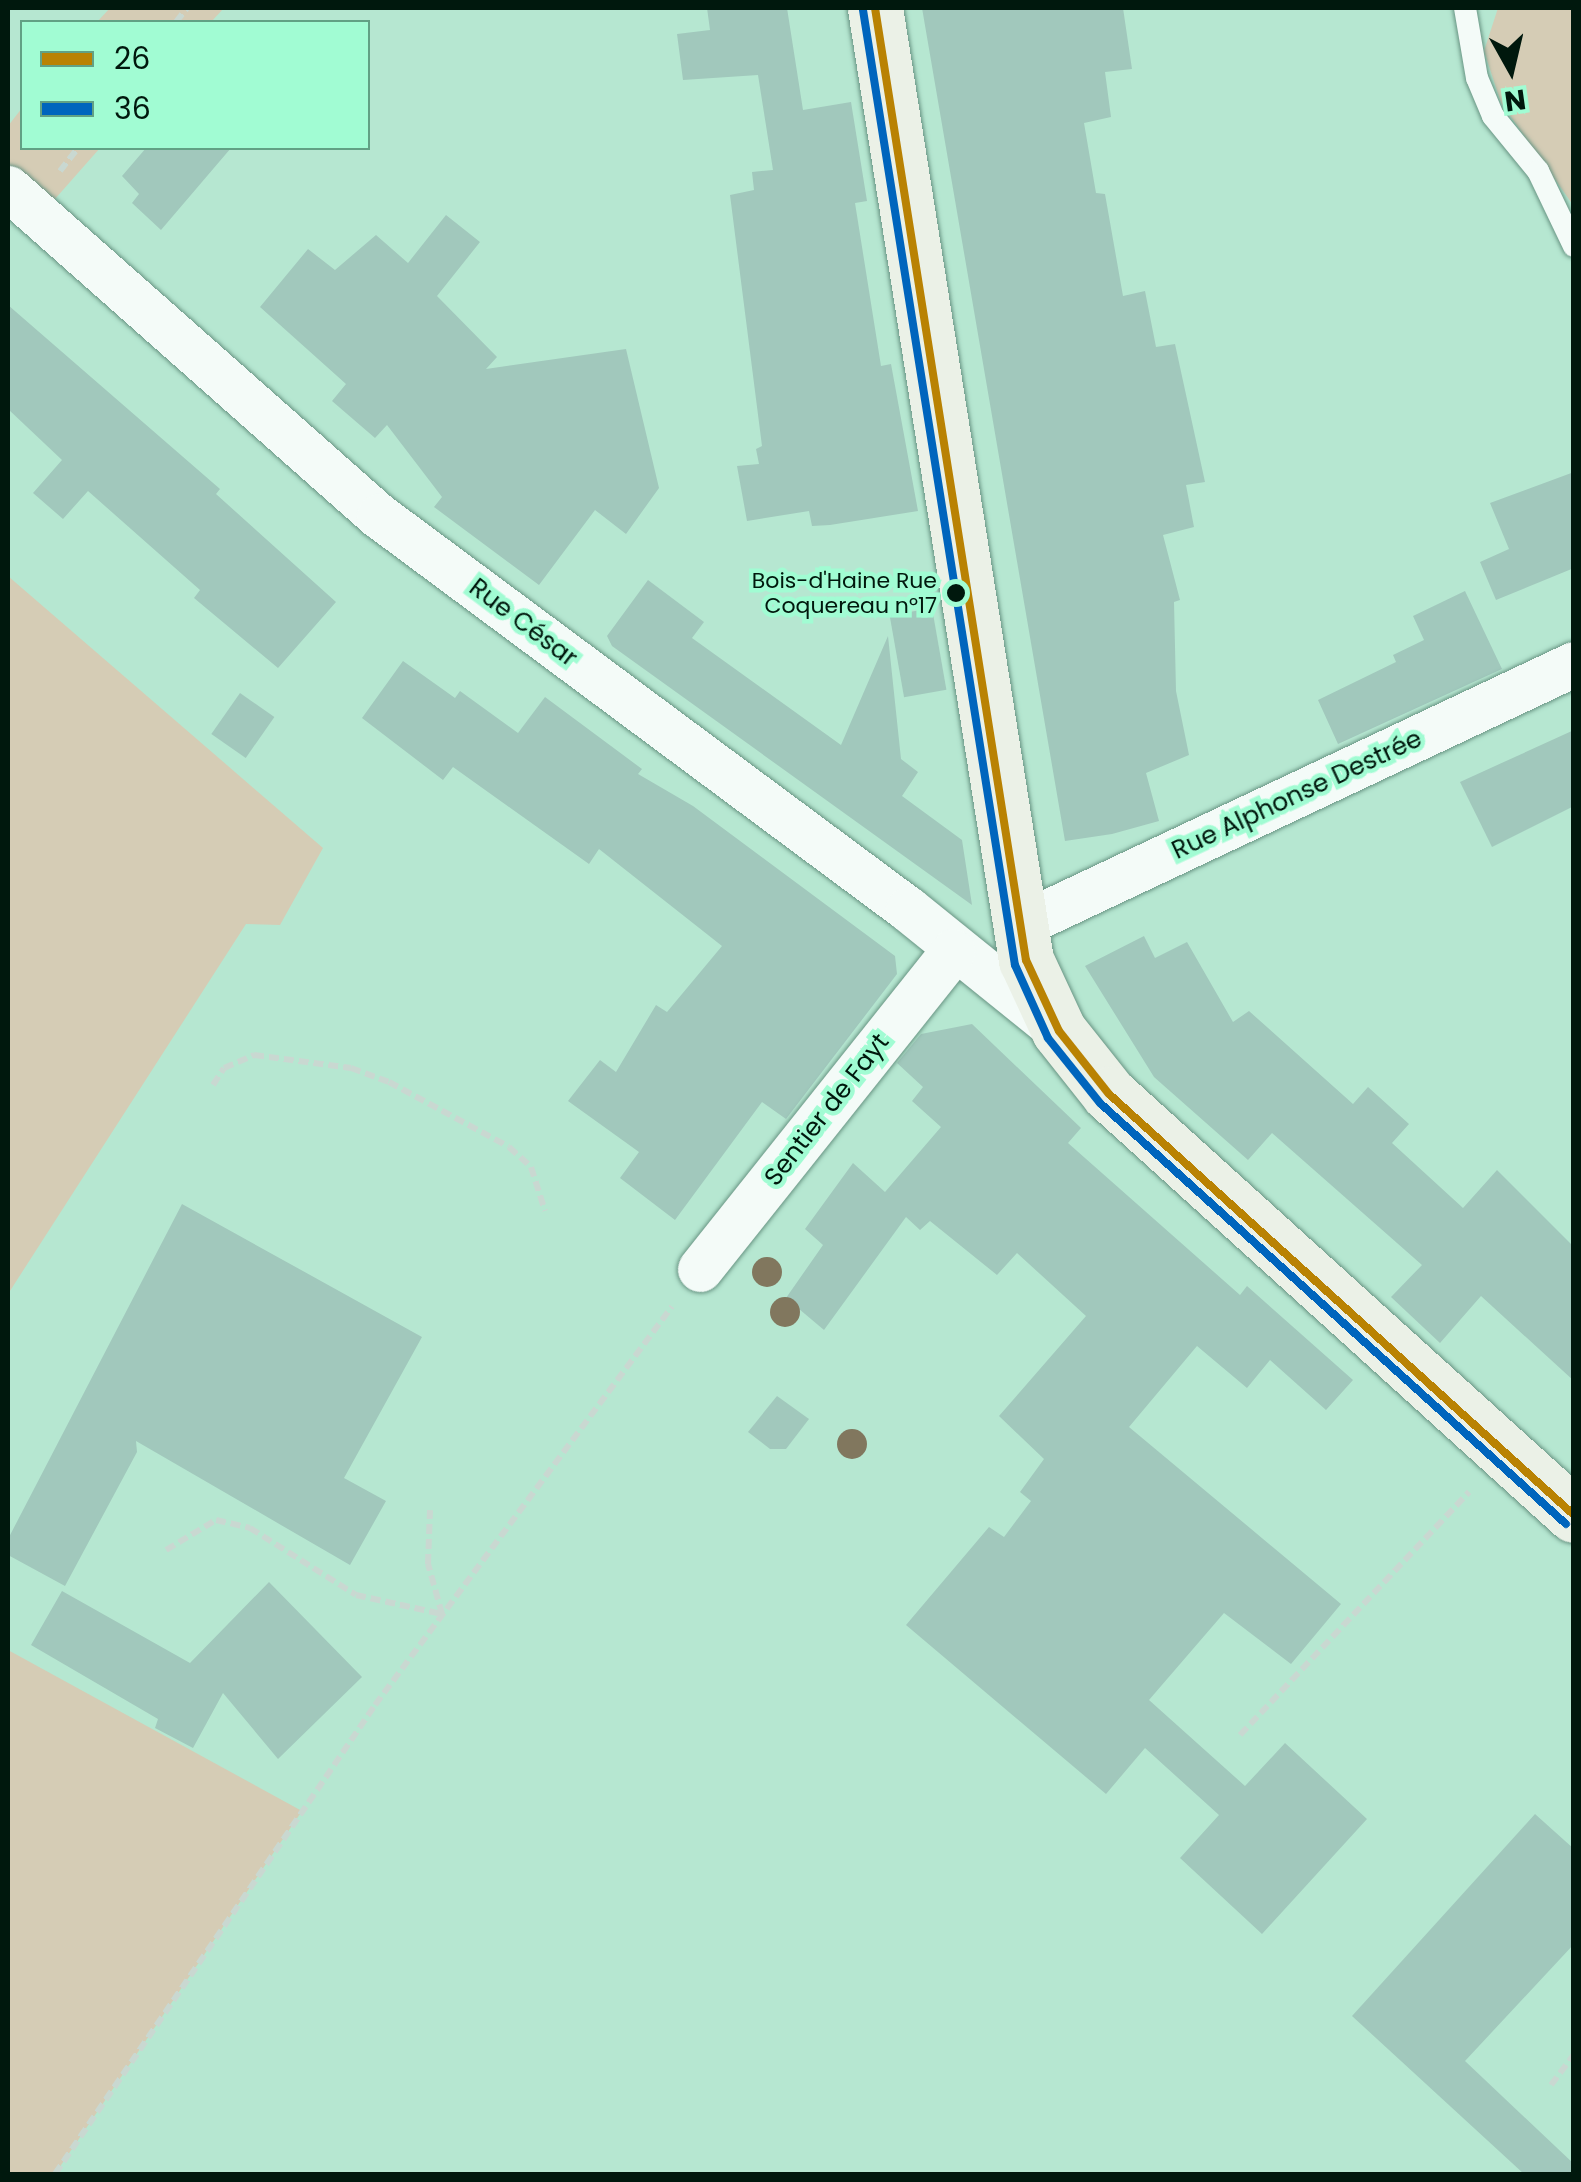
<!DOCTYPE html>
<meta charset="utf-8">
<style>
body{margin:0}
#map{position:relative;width:1581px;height:2182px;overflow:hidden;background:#b6e7d1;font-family:Poppins,sans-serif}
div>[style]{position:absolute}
.green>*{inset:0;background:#d5ccb5}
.building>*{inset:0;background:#a1c8bc;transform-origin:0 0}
.path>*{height:6px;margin-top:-3px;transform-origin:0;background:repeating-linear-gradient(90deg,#c9d8d1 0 10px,transparent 0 15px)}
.roads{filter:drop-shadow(0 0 2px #689483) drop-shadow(0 0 2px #689483)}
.lane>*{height:22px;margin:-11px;padding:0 11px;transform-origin:11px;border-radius:11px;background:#f4fbf8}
.street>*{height:45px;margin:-22.5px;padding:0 22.5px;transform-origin:22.5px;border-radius:22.5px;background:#f4fbf8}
.secondary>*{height:55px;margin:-27.5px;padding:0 27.5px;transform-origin:27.5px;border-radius:27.5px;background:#ebf1e7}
.bus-1>*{height:8px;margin:-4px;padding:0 4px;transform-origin:4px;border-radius:4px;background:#b98203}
.bus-2>*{height:8px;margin:-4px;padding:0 4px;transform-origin:4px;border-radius:4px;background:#0065bd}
.trees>*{width:30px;height:30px;margin:-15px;border-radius:50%;background:#81775e}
.dots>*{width:28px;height:28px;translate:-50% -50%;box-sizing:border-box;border:5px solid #a1fcd3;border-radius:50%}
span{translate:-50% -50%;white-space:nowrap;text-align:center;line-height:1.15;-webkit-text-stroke:9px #a1fcd3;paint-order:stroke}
.bus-label{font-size:22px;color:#00180d}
.right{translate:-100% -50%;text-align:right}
.street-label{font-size:25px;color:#00180d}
.frame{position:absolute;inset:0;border:10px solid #00180d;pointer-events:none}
.legend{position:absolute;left:20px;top:20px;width:350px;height:130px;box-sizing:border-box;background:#a1fcd3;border:2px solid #61a184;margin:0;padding:12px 18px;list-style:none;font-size:30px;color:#00180d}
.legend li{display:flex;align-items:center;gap:20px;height:50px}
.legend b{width:50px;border:2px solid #61a184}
.north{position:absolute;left:1461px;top:20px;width:100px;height:100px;-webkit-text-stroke:8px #a1fcd3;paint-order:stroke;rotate:172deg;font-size:28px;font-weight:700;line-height:40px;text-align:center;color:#00180d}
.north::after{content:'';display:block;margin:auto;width:35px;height:45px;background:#00180d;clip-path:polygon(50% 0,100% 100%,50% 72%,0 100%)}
</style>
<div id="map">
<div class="green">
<div style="clip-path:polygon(110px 8px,224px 8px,211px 22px,97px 22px)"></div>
<div style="clip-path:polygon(1498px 8px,1573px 8px,1573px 205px,1501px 103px,1484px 51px)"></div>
<div style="clip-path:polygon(22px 108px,22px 148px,100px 148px,40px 216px,8px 188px,8px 126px)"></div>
<div style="clip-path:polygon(8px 576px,323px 848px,280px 925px,246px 924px,8px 1294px)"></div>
<div style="clip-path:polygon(8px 1650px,302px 1811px,55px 2174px,8px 2174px)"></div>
</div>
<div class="building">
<div style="clip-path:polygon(707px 8px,787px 8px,803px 110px,851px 102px,867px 201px,855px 203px,881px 366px,891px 364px,918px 511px,830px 525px,812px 526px,809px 511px,747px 521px,737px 466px,759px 464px,756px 449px,762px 446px,730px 195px,754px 190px,752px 172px,773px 170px,758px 75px,683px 80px,677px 34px,710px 30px)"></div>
<div style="clip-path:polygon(922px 8px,1123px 8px,1132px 69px,1105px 72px,1111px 117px,1084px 123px,1096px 193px,1105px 194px,1123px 296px,1145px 291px,1156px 347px,1175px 344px,1205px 482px,1186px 485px,1194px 527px,1163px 535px,1180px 600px,1174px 602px,1176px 691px,1189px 755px,1146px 773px,1159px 821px,1112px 834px,1065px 841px)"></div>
<div style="clip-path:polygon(146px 148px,231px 148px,161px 230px,132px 203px,139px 194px,122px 176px)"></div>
<div style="clip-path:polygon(446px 215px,480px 242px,437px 296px,497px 357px,486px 369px,626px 349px,659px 488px,626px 534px,595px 510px,539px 585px,434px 507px,442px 497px,387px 425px,375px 438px,332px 401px,346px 384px,260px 307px,308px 249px,335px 270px,376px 235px,408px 263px)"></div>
<div style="clip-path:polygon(8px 305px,220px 489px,216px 494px,336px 602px,278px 668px,194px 598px,200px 590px,88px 491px,63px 519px,33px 493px,62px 460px,8px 409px)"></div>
<div style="clip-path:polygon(1574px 472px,1574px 568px,1496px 600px,1480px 562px,1509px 549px,1490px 503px)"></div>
<div style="clip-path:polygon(648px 580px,704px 622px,692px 638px,841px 745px,888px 636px,901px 759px,918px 772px,902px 796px,962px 840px,972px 905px,612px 646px,607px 636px)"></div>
<div style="clip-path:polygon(1465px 591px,1502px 669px,1338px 744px,1318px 700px,1396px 662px,1393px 655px,1424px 640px,1413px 616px)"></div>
<div style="left:932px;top:608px;width:83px;height:43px;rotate:80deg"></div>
<div style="clip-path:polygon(403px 661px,455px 698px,460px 691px,518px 733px,545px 697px,642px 769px,638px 774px,693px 806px,895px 956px,897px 974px,786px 1119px,762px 1102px,675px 1220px,620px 1178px,639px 1152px,568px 1101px,600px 1060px,616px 1072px,656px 1005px,667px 1012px,722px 946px,599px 849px,589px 864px,453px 767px,443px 780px,362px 718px)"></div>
<div style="left:240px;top:693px;width:42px;height:50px;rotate:35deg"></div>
<div style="clip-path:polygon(1574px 730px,1574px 806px,1492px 847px,1460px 782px)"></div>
<div style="clip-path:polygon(1144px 936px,1155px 958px,1187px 942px,1233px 1022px,1249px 1011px,1353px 1104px,1368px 1087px,1409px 1124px,1392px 1143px,1463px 1208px,1497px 1170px,1574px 1247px,1574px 1381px,1481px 1296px,1440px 1343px,1391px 1297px,1422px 1265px,1272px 1133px,1248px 1160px,1154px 1077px,1085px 966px)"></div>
<div style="clip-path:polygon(972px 1024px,1081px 1128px,1068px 1143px,1240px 1295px,1247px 1286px,1353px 1380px,1326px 1410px,1270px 1360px,1247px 1388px,1197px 1346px,1129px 1427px,1341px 1604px,1291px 1664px,1224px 1613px,1149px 1700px,1245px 1786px,1285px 1743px,1367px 1819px,1262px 1934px,1180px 1858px,1219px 1815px,1145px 1748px,1106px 1794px,906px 1625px,989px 1527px,1004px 1537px,1031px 1501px,1020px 1492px,1044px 1459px,999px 1416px,1086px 1316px,1017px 1253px,997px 1275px,930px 1221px,920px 1230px,906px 1217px,824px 1330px,786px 1298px,823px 1245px,805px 1229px,853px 1163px,885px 1192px,941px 1127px,912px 1101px,923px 1087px,897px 1063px,921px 1034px)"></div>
<div style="clip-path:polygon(182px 1204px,422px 1337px,344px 1478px,386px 1501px,350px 1565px,136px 1441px,137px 1452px,65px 1586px,8px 1555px,8px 1539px)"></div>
<div style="clip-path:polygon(777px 1396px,809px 1419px,786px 1449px,770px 1449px,748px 1432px)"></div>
<div style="clip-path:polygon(269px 1582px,362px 1677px,278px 1759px,223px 1693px,193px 1748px,155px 1728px,158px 1719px,31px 1645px,62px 1591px,190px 1663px)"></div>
<div style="clip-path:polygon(1535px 1814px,1574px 1849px,1574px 1944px,1465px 2061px,1574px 2164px,1574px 2174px,1524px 2174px,1352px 2016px)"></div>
</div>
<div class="path">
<div style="left:176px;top:22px;width:18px;rotate:-52deg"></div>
<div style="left:60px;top:171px;width:29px;rotate:-52deg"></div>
<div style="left:213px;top:1085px;width:20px;rotate:-57deg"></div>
<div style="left:224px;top:1068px;width:33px;rotate:-23deg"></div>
<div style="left:254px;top:1055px;width:98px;rotate:7.6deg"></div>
<div style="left:351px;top:1068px;width:40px;rotate:20.2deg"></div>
<div style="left:389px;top:1082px;width:136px;rotate:28.4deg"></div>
<div style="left:509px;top:1147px;width:30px;rotate:42deg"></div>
<div style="left:531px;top:1167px;width:46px;rotate:72.3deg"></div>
<div style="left:166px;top:1550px;width:58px;rotate:-31deg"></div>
<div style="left:216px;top:1520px;width:35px;rotate:13deg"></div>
<div style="left:250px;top:1528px;width:125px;rotate:32.3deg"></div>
<div style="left:356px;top:1595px;width:88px;rotate:12.5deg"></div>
<div style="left:442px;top:1614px;width:52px;rotate:-105.6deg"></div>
<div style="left:428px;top:1564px;width:54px;rotate:-87.9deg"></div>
<div style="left:1240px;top:1735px;width:334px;rotate:-46.7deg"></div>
<div style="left:1551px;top:2085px;width:39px;rotate:-53deg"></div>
<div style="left:55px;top:2174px;width:568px;rotate:-55.69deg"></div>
<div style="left:375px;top:1705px;width:497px;rotate:-53.3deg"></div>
</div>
<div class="roads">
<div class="lane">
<div style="left:1465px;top:8px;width:71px;rotate:80.3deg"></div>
<div style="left:1477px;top:78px;width:41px;rotate:67.2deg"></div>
<div style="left:1493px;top:116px;width:71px;rotate:50.7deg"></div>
<div style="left:1538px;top:171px;width:83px;rotate:64.4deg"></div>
</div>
<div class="street">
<div style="left:8px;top:188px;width:495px;rotate:41.5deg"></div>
<div style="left:379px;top:516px;width:659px;rotate:36.61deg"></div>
<div style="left:908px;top:909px;width:194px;rotate:38.9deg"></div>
<div style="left:1020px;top:925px;width:612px;rotate:-25.23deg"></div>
<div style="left:700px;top:1269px;width:406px;rotate:-51.5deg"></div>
</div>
<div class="secondary">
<div style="left:875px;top:8px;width:964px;rotate:80.99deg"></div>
<div style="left:1026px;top:960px;width:78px;rotate:65.1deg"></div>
<div style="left:1059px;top:1031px;width:80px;rotate:51.6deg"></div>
<div style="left:1109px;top:1094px;width:627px;rotate:42.16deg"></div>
</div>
</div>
<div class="bus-1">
<div style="left:875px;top:8px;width:964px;rotate:80.99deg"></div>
<div style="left:1026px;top:960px;width:78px;rotate:65.1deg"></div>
<div style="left:1059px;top:1031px;width:80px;rotate:51.6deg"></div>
<div style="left:1109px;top:1094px;width:627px;rotate:42.16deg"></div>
</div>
<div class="bus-2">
<div style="left:863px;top:10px;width:967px;rotate:80.96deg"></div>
<div style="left:1015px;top:965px;width:80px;rotate:65.7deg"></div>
<div style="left:1048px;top:1038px;width:83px;rotate:51.3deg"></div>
<div style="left:1100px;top:1103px;width:628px;rotate:42.1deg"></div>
</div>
<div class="trees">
<div style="left:767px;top:1272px"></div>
<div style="left:785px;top:1312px"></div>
<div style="left:852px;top:1444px"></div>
</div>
<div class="dots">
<div style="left:956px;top:593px;background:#00180d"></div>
</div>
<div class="bus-label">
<span class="right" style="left:937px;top:593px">Bois-d'Haine Rue<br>Coquereau n°17</span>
</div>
<div class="street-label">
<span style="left:523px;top:623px;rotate:37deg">Rue César</span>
<span style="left:1297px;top:795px;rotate:-25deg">Rue Alphonse Destrée</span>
<span style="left:827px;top:1110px;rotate:-52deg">Sentier de Fayt</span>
</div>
<div class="frame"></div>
<ul class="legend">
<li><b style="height:12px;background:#b98203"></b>26</li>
<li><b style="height:12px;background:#0065bd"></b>36</li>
</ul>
<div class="north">N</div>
</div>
